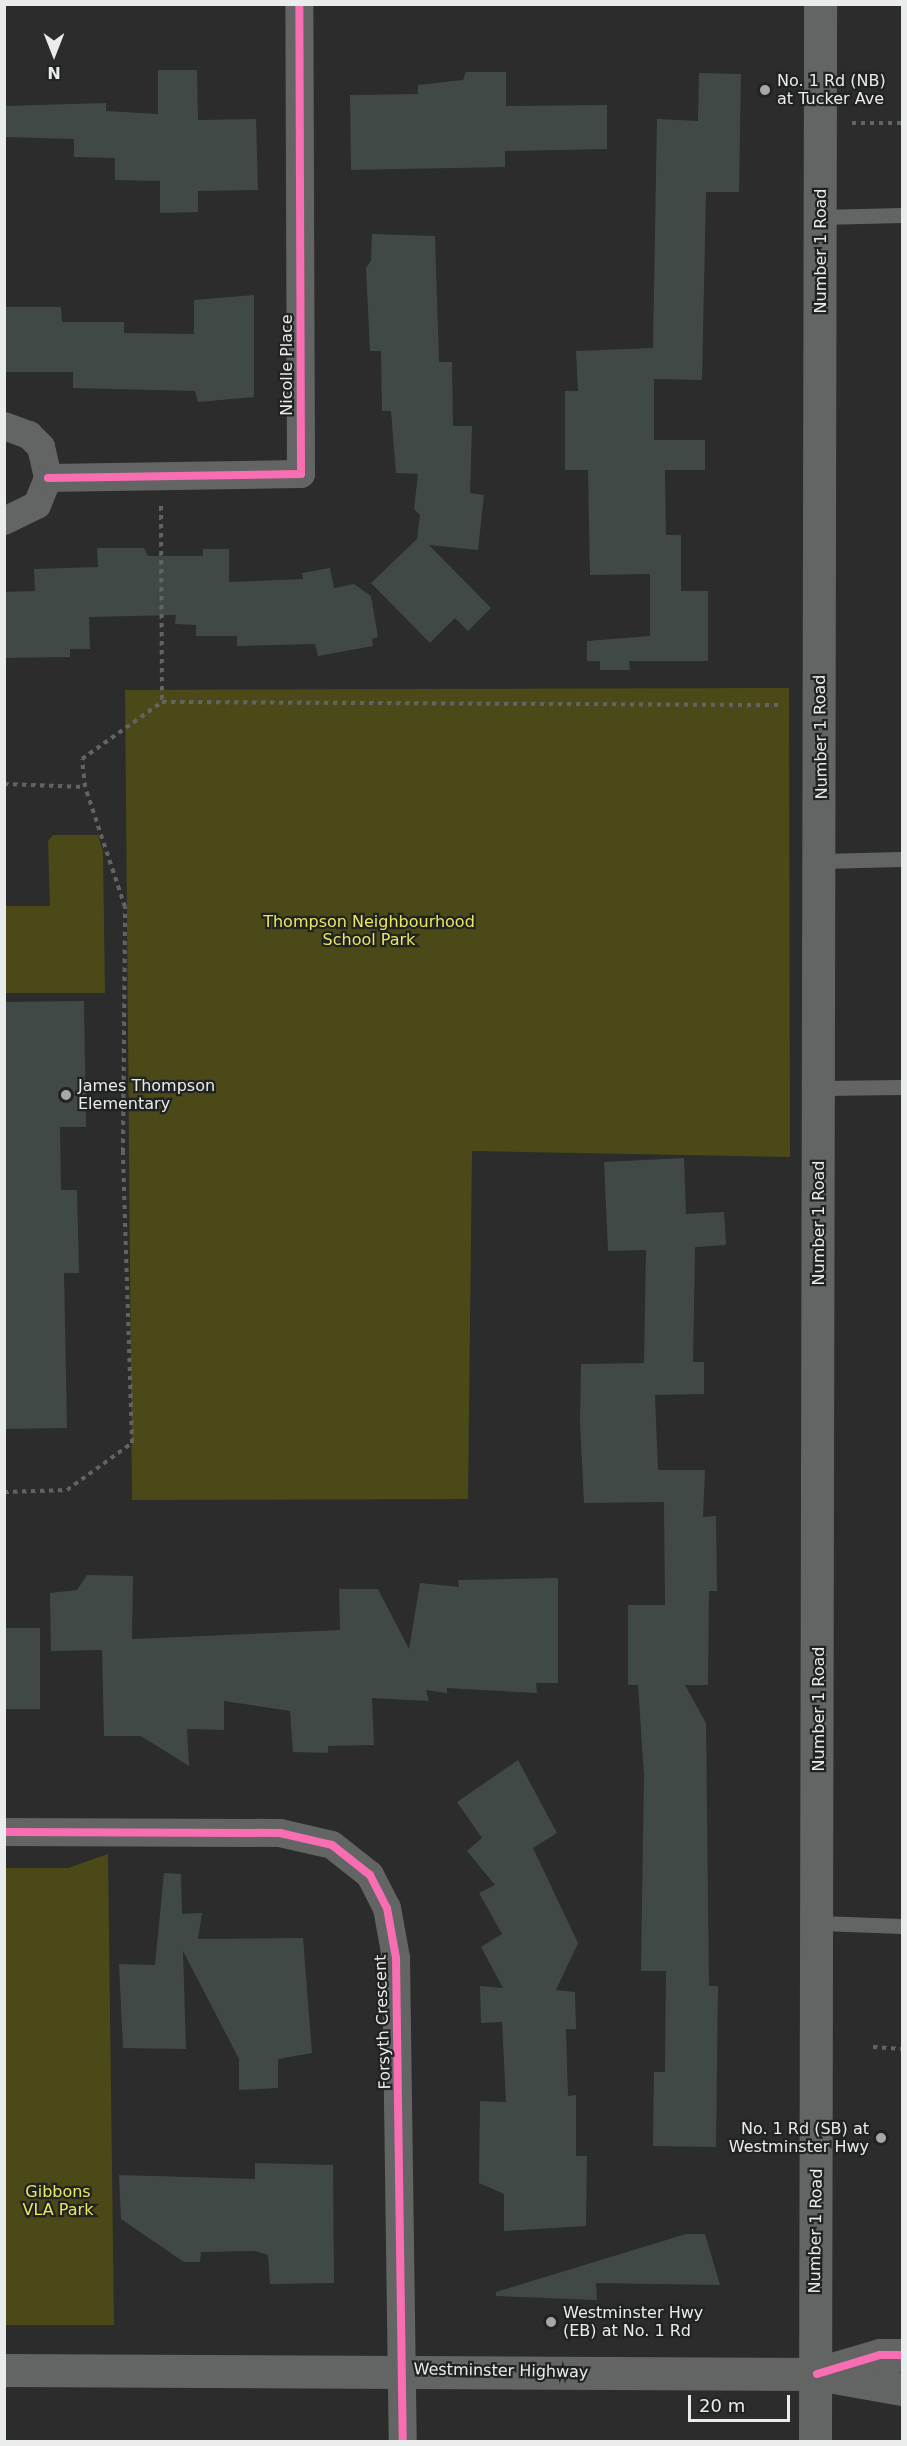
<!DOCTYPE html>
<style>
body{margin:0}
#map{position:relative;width:907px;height:2446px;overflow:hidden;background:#2b2c2b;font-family:"DejaVu Sans",sans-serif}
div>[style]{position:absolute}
.green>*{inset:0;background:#4a4917}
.building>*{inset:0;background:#414947;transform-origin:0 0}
.path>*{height:4px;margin-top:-2px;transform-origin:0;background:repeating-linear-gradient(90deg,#626463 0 4.5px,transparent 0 9px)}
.lane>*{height:15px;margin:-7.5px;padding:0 7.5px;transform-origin:7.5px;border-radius:7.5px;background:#636564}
.street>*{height:28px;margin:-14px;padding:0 14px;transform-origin:14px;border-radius:14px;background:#636564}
.secondary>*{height:33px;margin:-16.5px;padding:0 16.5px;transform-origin:16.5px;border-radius:16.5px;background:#636564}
.cycleway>*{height:8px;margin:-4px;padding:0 4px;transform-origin:4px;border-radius:4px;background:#f96db3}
.dots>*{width:16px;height:16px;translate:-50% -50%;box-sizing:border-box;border:3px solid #202321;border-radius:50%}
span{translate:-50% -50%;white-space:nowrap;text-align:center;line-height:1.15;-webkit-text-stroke:4.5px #202321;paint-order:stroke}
.poi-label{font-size:16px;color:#eaeceb}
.left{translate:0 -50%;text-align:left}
.right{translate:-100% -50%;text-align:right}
.street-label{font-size:16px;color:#eaeceb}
.park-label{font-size:16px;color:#ebe75e}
.frame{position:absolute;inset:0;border:6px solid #eaeceb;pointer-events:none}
.north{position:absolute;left:24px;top:24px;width:60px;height:60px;-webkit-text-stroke:4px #202321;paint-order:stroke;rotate:180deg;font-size:16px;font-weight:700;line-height:24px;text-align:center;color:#eaeceb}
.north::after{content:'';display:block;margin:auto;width:21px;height:27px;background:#eaeceb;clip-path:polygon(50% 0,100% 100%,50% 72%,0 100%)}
.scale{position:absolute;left:688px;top:2395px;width:102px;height:27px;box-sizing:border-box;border:3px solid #eaeceb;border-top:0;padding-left:8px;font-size:18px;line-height:21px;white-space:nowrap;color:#eaeceb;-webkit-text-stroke:4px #202321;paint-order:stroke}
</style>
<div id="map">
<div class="green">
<div style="clip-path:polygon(789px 688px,790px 1157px,472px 1151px,468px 1499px,132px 1500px,125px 690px)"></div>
<div style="clip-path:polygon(53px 835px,98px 835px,103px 852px,105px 993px,5px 993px,5px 906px,50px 906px,48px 841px)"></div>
<div style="clip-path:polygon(108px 1854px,114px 2325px,5px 2325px,5px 1868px,68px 1868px)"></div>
</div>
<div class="building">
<div style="clip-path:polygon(158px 70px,197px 70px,198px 120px,256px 119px,258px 190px,198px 191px,198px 212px,160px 213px,160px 181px,115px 180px,115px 158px,74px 157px,74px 139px,4px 137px,4px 106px,106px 103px,106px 111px,158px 114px)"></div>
<div style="clip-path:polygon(466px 72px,506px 72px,506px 106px,607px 105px,607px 149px,505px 151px,505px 167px,351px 170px,350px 95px,418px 94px,418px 85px,463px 80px)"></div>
<div style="clip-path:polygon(699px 73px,741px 74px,739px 192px,706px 192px,702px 380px,654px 379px,654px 440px,705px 440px,705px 470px,665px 470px,666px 535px,681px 535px,681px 591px,708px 591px,708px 661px,629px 661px,630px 670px,600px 670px,600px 661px,587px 661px,587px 641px,650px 636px,650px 574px,590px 575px,588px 470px,565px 470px,565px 391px,578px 391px,576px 351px,653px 348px,657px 119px,698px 121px)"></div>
<div style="clip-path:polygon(372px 234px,435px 236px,439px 362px,452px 362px,453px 426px,472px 426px,470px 493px,484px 495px,478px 550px,429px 545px,491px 608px,468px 631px,455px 618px,430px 643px,371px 583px,417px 539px,420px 515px,414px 509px,418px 474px,396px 473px,391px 411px,382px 411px,381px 351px,370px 351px,366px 268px,371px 261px)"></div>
<div style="clip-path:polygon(254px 295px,254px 397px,198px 402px,195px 391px,73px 388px,73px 372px,6px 372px,6px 307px,61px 307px,62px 322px,124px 322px,124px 333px,194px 334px,194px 300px)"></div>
<div style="clip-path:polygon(97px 548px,144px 548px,148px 556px,203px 556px,203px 549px,229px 549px,229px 582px,303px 579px,302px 573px,330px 568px,334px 588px,354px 584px,371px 596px,378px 637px,372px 639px,373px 646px,318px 656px,315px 644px,237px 646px,237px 636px,196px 636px,196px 625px,175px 624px,176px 615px,89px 617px,90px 649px,70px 649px,70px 657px,4px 658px,4px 592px,35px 591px,34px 569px,98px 567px)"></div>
<div style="clip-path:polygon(84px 1001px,86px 1127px,60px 1127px,61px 1190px,77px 1190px,79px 1273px,64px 1273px,67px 1428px,4px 1429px,4px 1002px)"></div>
<div style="clip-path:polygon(684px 1158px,686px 1214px,724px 1212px,726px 1245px,695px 1247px,693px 1362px,704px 1362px,704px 1394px,655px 1395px,658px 1470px,705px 1470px,703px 1517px,716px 1516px,717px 1591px,709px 1591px,708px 1685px,685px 1685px,706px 1723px,709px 1986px,718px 1986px,716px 2147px,653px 2146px,654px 2072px,665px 2072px,666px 1971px,641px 1971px,644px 1775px,638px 1685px,628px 1685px,628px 1605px,665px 1605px,664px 1502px,584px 1503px,580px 1423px,581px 1364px,644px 1363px,646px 1250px,608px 1251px,604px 1162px)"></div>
<div style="clip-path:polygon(87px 1575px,133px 1576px,132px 1639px,340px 1630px,339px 1589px,378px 1589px,409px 1649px,420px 1583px,459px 1587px,458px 1580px,558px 1578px,558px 1683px,536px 1683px,537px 1693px,447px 1688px,447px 1693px,426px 1690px,429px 1701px,372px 1698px,374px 1745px,328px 1746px,328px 1753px,293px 1752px,290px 1711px,224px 1701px,224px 1730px,187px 1729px,189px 1766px,141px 1736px,104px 1736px,102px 1650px,51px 1651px,50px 1593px,77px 1590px)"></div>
<div style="left:40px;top:1628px;width:81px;height:36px;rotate:90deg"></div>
<div style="clip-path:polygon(518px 1760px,557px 1833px,533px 1848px,578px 1943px,556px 1990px,575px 1992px,576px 2029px,566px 2029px,567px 2065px,568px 2096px,576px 2095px,576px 2156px,587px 2156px,586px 2226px,504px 2231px,504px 2194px,479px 2183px,480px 2101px,506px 2102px,502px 2022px,481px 2023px,480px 1986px,503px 1988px,481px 1947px,502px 1934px,479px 1893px,495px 1885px,467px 1851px,482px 1838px,457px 1802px)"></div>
<div style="clip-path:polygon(164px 1873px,181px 1874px,182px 1914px,202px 1913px,198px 1939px,303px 1938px,312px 2053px,278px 2059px,278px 2088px,239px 2090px,239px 2059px,183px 1951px,186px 2049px,123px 2048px,119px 1964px,155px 1965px)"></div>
<div style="clip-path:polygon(255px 2163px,333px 2165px,334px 2283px,270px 2284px,268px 2255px,255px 2251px,201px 2252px,200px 2262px,184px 2262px,121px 2219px,119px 2175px,255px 2179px)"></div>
<div style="clip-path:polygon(686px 2234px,705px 2234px,720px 2285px,596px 2283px,597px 2300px,496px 2296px,496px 2292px)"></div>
</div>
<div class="path">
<div style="left:852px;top:123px;width:50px"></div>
<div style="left:161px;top:506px;width:196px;rotate:89.7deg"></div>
<div style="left:162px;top:702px;width:619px;rotate:0.28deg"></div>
<div style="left:4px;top:784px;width:81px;rotate:2.1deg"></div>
<div style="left:4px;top:1492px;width:63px;rotate:-1.8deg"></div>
<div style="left:67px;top:1490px;width:80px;rotate:-35.9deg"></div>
<div style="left:132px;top:1443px;width:291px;rotate:-91.8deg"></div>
<div style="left:123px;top:1152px;width:245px;rotate:-89.5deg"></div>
<div style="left:125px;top:907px;width:126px;rotate:-108.4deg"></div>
<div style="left:85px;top:787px;width:28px;rotate:-96deg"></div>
<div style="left:82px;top:759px;width:98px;rotate:-35.5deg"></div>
<div style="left:873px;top:2047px;width:29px;rotate:4deg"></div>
</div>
<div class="lane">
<div style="left:821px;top:217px;width:81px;rotate:-1.4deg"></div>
<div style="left:821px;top:861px;width:81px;rotate:-1.4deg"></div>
<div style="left:820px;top:1088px;width:82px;rotate:-0.7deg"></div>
<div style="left:819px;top:1923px;width:83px;rotate:2.1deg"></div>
</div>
<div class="street">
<div style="left:4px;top:426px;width:27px;rotate:20deg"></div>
<div style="left:29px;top:435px;width:17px;rotate:45deg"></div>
<div style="left:41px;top:447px;width:32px;rotate:77deg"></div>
<div style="left:48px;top:478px;width:29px;rotate:112deg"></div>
<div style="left:37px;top:505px;width:37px;rotate:154deg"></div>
<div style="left:48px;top:478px;width:253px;rotate:-0.9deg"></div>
<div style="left:301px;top:474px;width:470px;rotate:-90.2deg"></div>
<div style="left:4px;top:1832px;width:276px;rotate:0.2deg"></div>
<div style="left:280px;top:1833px;width:53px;rotate:13deg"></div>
<div style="left:332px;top:1845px;width:48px;rotate:38.3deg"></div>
<div style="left:370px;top:1875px;width:37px;rotate:63deg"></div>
<div style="left:387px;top:1908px;width:51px;rotate:79.8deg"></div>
<div style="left:396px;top:1958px;width:484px;rotate:89.2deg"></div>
</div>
<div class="secondary">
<div style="left:4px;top:2370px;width:813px;rotate:0.28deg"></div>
<div style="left:817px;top:2374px;width:86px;rotate:10deg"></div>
<div style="left:818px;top:2373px;width:65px;rotate:-16.2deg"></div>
<div style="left:880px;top:2355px;width:22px"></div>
<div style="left:815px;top:2442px;width:2438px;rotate:-89.88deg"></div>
</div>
<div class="cycleway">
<div style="left:48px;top:478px;width:253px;rotate:-0.9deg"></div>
<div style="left:301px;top:474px;width:470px;rotate:-90.2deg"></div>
<div style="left:4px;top:1832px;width:276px;rotate:0.2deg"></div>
<div style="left:280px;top:1833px;width:53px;rotate:13deg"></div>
<div style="left:332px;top:1845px;width:48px;rotate:38.3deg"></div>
<div style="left:370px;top:1875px;width:37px;rotate:63deg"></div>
<div style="left:387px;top:1908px;width:51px;rotate:79.8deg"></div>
<div style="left:396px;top:1958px;width:484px;rotate:89.2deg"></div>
<div style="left:817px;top:2374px;width:66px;rotate:-16.8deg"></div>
<div style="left:880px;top:2355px;width:22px"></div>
</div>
<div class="dots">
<div style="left:765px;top:90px;background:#a7a9a8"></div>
<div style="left:66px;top:1095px;background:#a7a9a8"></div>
<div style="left:881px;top:2138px;background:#a7a9a8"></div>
<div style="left:551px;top:2322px;background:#a7a9a8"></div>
</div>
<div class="poi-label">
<span class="left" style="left:777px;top:90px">No. 1 Rd (NB)<br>at Tucker Ave</span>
<span class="left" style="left:78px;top:1095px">James Thompson<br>Elementary</span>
<span class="right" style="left:869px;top:2138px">No. 1 Rd (SB) at<br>Westminster Hwy</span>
<span class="left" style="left:563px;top:2322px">Westminster Hwy<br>(EB) at No. 1 Rd</span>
</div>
<div class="street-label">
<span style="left:821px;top:251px;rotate:-90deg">Number 1 Road</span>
<span style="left:287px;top:365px;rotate:-90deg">Nicolle Place</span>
<span style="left:821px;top:737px;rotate:-91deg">Number 1 Road</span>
<span style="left:819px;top:1223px;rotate:-90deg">Number 1 Road</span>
<span style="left:819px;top:1709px;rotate:-90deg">Number 1 Road</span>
<span style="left:383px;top:2022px;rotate:-92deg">Forsyth Crescent</span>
<span style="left:816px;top:2231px;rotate:-89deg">Number 1 Road</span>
<span style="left:501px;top:2371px;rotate:1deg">Westminster Highway</span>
</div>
<div class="park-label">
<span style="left:369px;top:931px">Thompson Neighbourhood<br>School Park</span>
<span style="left:58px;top:2201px">Gibbons<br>VLA Park</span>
</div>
<div class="frame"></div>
<div class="north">N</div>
<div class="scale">20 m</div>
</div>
